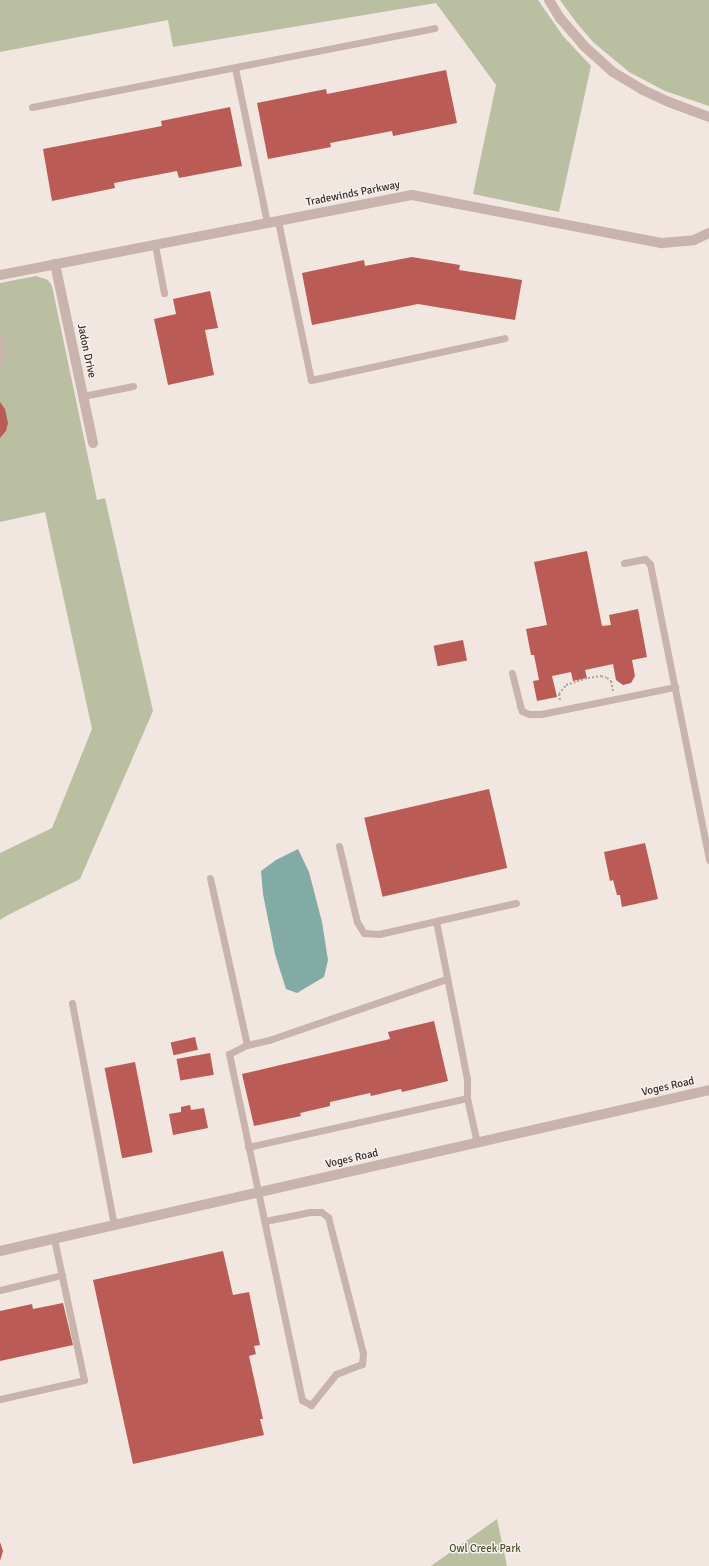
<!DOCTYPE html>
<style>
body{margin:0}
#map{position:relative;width:709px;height:1566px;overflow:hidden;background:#f1e6e0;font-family:Signika,sans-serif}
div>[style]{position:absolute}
.green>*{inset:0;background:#babfa2}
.water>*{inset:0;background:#82aba5}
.building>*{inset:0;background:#ba5b56;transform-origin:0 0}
.path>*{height:2px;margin-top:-1px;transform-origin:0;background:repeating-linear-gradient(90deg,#b49e98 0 2px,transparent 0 4px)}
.service>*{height:7px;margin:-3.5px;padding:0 3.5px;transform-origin:3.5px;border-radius:3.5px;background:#c8b4ad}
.minor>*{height:10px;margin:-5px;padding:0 5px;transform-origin:5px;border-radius:5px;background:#c8b4ad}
.tertiary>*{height:10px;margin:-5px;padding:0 5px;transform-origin:5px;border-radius:5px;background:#c8b4ad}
span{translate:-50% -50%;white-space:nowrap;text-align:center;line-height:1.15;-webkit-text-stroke:3px #f9f1ed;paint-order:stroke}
.street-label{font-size:11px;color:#372d2b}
.park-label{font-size:11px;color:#4d5331}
</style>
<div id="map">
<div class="green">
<div style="clip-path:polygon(0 0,538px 0,563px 36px,591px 66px,559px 212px,473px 194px,496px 85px,436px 3px,173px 47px,168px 20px,0 52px)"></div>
<div style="clip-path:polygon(560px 0,709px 0,709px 106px,665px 91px,629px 72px,593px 42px,576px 22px)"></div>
<div style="clip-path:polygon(36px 276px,48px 280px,52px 286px,97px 500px,105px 498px,153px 711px,80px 879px,8px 915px,0 920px,0 853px,52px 828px,92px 729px,45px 512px,0 522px,0 283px)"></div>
<div style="clip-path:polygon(497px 1519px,507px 1566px,431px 1566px)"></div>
</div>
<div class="water">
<div style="clip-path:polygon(298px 849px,309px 872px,322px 922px,328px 960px,324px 977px,297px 993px,286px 989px,275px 954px,263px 894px,261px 871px,276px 860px)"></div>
</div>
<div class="building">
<div style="clip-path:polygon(446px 70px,457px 123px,393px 136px,392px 131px,330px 143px,331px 147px,268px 159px,257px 103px,326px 89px,327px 94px)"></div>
<div style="clip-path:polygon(230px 107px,242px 166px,179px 178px,177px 171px,114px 183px,115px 188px,52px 201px,43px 149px,162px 126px,161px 121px)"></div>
<div style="clip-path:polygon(412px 257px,460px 265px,459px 270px,522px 280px,515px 320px,418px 304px,312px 325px,302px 273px,364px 260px,365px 266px)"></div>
<div style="clip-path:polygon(210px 291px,218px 328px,205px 330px,214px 375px,168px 385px,154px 319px,176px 314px,173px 299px)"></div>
<div style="clip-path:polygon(0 402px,5px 409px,8px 423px,6px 431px,0 438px)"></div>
<div style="clip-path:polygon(587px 551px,602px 626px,611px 625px,609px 615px,638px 609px,647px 657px,632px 660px,635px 676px,631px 683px,623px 685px,616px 680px,613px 664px,585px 670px,587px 678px,573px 681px,571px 672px,552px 676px,557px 697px,537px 701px,533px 681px,539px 680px,534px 655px,531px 655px,526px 629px,547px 625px,534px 562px)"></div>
<div style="left:463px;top:640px;width:21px;height:30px;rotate:79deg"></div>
<div style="left:489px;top:789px;width:81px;height:128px;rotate:77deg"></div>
<div style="clip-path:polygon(645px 843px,658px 899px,622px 907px,620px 895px,617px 895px,613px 880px,610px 881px,604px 852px)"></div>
<div style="clip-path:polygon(434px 1021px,448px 1081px,402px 1092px,401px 1089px,371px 1096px,370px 1093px,330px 1102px,330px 1106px,300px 1113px,301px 1116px,254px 1126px,242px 1074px,390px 1039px,388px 1032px)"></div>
<div style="left:195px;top:1037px;width:13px;height:25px;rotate:77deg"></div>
<div style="left:210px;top:1053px;width:22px;height:34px;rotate:80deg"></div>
<div style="left:135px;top:1062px;width:92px;height:31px;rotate:79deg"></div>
<div style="clip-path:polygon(190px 1105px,191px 1110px,204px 1108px,208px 1128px,173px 1135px,169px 1114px,181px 1112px,181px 1107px)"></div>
<div style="clip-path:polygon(223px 1251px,233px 1295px,249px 1292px,260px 1345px,254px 1346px,256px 1354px,249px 1356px,263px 1419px,260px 1419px,264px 1435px,133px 1464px,93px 1280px)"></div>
<div style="clip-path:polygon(63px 1303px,73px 1345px,0 1361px,0 1311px,32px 1304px,33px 1309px)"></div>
<div style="clip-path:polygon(0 1542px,3px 1551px,0 1561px)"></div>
</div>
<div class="path">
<div style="left:560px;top:700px;width:6px;rotate:-99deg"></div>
<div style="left:559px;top:694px;width:11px;rotate:-52deg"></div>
<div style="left:566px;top:685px;width:23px;rotate:-18deg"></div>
<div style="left:588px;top:678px;width:13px;rotate:-9deg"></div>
<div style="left:601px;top:676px;width:6px;rotate:18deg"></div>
<div style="left:607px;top:678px;width:5px;rotate:37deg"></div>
<div style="left:611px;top:681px;width:10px;rotate:79deg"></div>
</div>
<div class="service">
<div style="left:235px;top:68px;width:158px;rotate:78.3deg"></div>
<div style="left:32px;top:107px;width:410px;rotate:-11.1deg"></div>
<div style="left:278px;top:221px;width:162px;rotate:78.3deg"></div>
<div style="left:311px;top:380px;width:198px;rotate:-12.2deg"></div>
<div style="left:155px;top:245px;width:49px;rotate:79.4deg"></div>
<div style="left:0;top:337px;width:10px;rotate:79deg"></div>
<div style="left:2px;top:347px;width:14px;rotate:94deg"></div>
<div style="left:83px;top:396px;width:51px;rotate:-11.3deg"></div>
<div style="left:624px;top:563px;width:21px;rotate:-11deg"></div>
<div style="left:645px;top:559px;width:7px;rotate:45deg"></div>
<div style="left:650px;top:564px;width:302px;rotate:78.7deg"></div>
<div style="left:512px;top:673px;width:34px;rotate:76deg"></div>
<div style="left:520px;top:706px;width:5px;rotate:68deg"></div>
<div style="left:522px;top:711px;width:8px;rotate:23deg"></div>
<div style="left:529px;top:714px;width:12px"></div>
<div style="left:541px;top:714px;width:137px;rotate:-11.4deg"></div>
<div style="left:339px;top:846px;width:78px;rotate:76.7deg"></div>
<div style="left:357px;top:922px;width:13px;rotate:58deg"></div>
<div style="left:364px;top:933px;width:15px;rotate:4deg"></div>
<div style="left:379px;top:934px;width:58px;rotate:-12.8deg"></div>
<div style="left:436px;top:921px;width:161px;rotate:78.9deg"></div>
<div style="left:467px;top:1079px;width:19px;rotate:90deg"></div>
<div style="left:467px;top:1098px;width:46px;rotate:77.5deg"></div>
<div style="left:210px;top:878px;width:171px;rotate:77.5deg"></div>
<div style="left:436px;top:921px;width:82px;rotate:-12.7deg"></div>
<div style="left:72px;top:1003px;width:227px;rotate:79.3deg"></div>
<div style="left:248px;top:1147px;width:224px;rotate:-12.6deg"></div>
<div style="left:265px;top:1221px;width:46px;rotate:-11.3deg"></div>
<div style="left:310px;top:1212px;width:11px"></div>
<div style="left:321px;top:1212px;width:9px;rotate:36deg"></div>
<div style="left:328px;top:1217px;width:140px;rotate:75.6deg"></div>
<div style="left:363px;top:1353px;width:11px;rotate:95deg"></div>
<div style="left:362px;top:1364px;width:28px;rotate:159deg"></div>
<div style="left:336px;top:1374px;width:40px;rotate:129deg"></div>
<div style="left:311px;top:1405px;width:10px;rotate:-151deg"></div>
<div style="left:302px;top:1400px;width:354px;rotate:-101.9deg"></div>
<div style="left:229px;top:1054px;width:20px;rotate:-27deg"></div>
<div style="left:247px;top:1045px;width:23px;rotate:-13deg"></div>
<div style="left:269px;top:1040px;width:187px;rotate:-19deg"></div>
<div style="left:0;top:1290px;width:64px;rotate:-13.6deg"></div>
<div style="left:0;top:1399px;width:86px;rotate:-12.7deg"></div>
<div style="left:84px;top:1380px;width:144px;rotate:-102deg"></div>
</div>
<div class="minor">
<div style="left:55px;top:264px;width:183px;rotate:78deg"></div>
<div style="left:0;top:275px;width:420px;rotate:-11deg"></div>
<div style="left:412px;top:195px;width:255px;rotate:10.9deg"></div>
<div style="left:662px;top:243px;width:32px;rotate:-5deg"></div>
<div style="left:694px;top:240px;width:17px;rotate:-25deg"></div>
</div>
<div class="tertiary">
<div style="left:549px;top:0;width:21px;rotate:59deg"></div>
<div style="left:560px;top:18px;width:37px;rotate:49deg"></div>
<div style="left:584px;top:46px;width:39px;rotate:42deg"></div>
<div style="left:613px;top:72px;width:35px;rotate:31deg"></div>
<div style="left:643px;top:90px;width:29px;rotate:25deg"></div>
<div style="left:669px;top:102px;width:43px;rotate:20.6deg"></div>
<div style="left:0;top:1251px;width:727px;rotate:-12.79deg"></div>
</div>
<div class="street-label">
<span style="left:353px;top:194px;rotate:-11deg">Tradewinds Parkway</span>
<span style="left:86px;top:351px;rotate:78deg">Jadon Drive</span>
<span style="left:668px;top:1087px;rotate:-13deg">Voges Road</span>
<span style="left:352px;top:1159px;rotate:-13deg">Voges Road</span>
</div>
<div class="park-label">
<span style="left:485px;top:1549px">Owl Creek Park</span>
</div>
</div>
